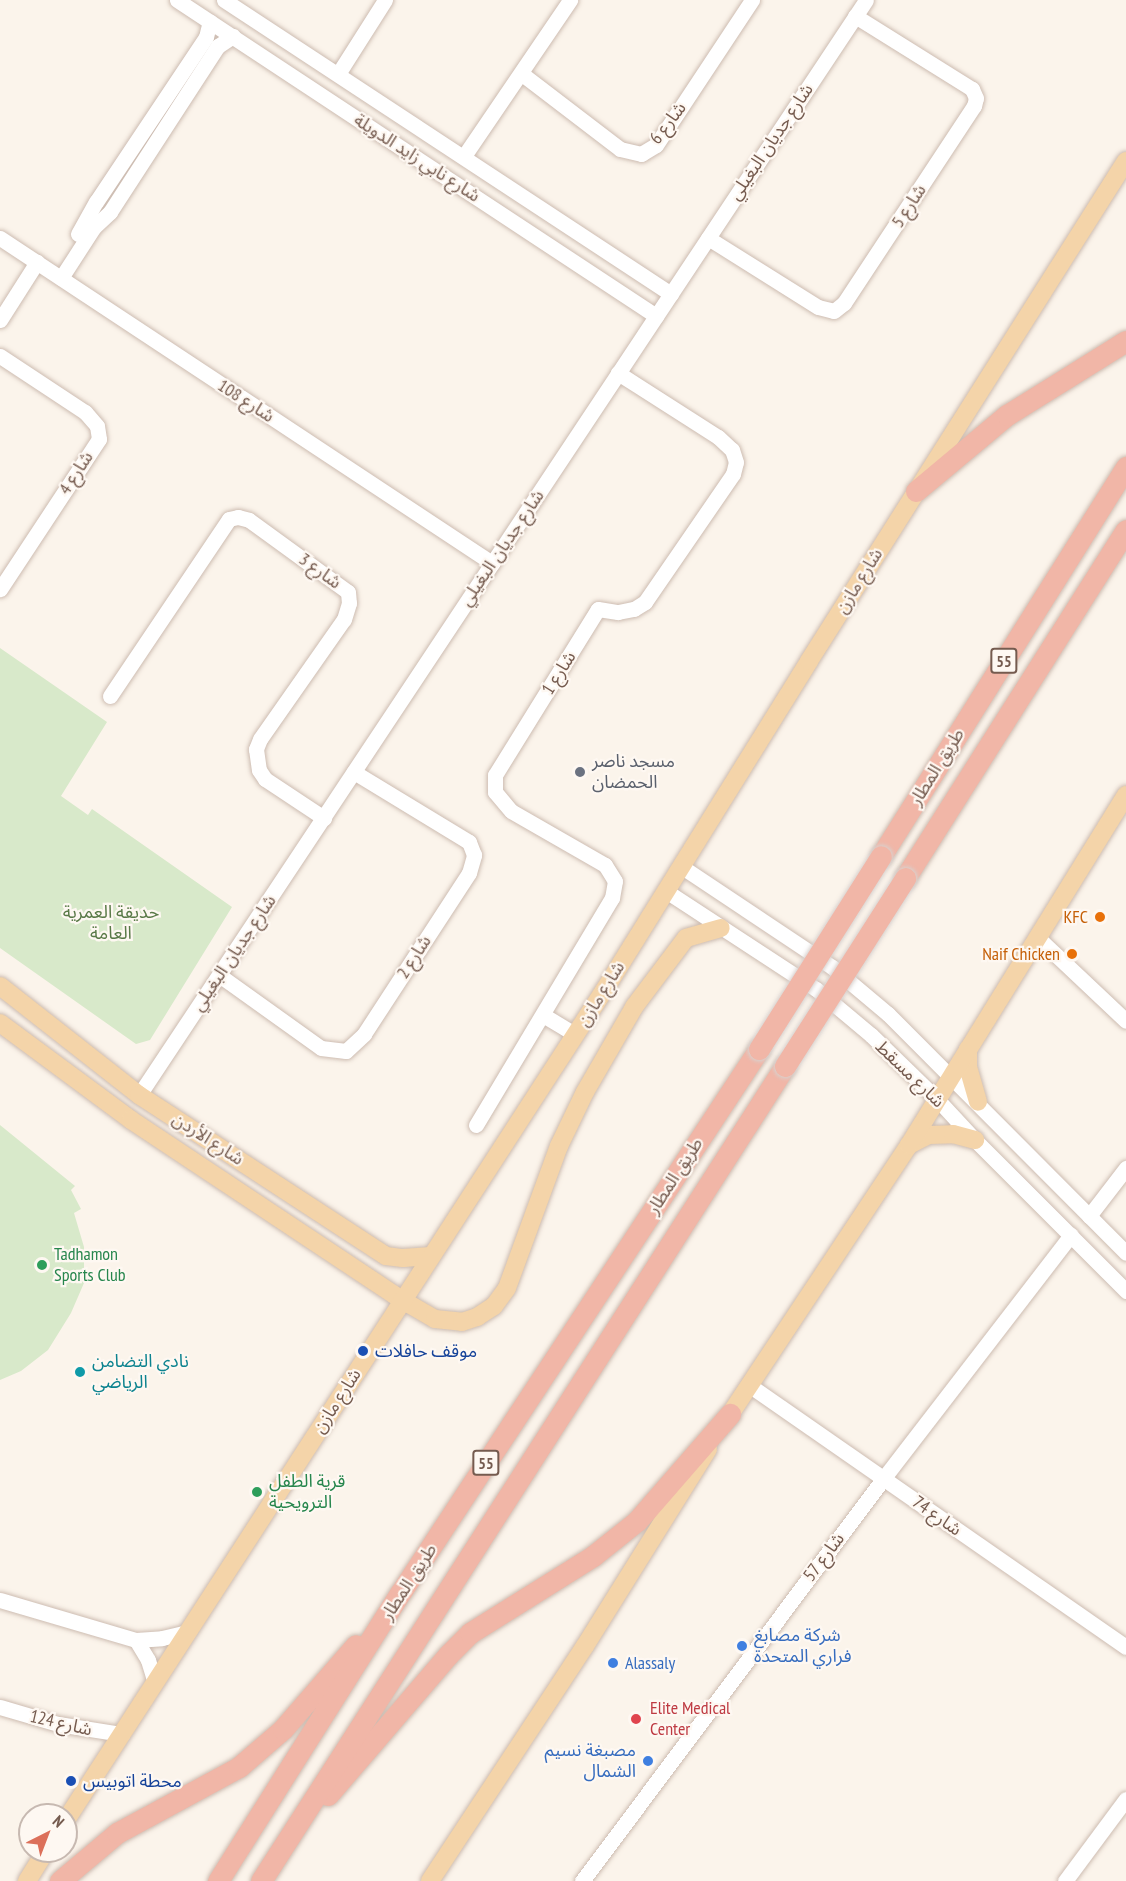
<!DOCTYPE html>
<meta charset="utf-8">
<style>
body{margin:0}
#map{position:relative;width:1126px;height:1881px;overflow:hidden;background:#fbf4eb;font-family:"PT Sans Narrow","Noto Sans Arabic",sans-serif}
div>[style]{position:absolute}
.green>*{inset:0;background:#d8e9ca}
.roads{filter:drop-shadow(0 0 2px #cdbcb1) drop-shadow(0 0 2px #cdbcb1)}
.minor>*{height:15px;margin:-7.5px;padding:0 7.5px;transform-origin:7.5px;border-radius:7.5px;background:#fff}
.major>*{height:18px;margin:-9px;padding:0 9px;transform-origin:9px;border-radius:9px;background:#f4d4a9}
.highway>*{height:21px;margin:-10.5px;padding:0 10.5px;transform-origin:10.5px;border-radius:10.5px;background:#f1b6a7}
.bridges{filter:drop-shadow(0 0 2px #d8d1ce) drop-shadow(0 0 2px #d8d1ce)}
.highway-bridge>*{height:21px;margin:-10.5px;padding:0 10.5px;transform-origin:10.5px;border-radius:10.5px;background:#f1b6a7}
.dots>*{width:16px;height:16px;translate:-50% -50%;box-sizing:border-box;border:3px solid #fef8f2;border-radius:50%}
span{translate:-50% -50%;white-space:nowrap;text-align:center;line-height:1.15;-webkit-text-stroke:4.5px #fef8f2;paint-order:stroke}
.shield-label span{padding:2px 4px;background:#fef8f2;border:2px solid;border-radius:4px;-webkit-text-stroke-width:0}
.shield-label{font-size:16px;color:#755b4f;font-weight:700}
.street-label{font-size:18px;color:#755b4f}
.worship-label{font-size:18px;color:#5b616d}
.left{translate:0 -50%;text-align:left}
.park-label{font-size:18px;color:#5a7a48}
.food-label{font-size:18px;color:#c56008}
.right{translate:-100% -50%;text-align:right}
.leisure-label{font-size:18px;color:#27864d}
.transit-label{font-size:18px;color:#164399}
.culture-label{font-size:18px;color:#0d838f}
.shop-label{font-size:18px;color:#366cbe}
.health-label{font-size:18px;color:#be3a42}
.north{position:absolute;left:18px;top:1803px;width:60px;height:60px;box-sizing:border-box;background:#fef8f2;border:2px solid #c7b9b1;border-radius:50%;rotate:42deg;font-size:16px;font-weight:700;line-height:24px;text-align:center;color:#755b4f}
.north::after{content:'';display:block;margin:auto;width:21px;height:27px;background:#dc705a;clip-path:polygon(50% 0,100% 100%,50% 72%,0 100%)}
</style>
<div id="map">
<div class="green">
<div style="clip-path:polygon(0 648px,107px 722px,61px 796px,88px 815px,92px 809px,232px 907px,150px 1040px,136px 1044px,0 948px)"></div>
<div style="clip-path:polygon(0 1125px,75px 1186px,71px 1190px,81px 1209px,74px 1213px,84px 1247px,84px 1283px,71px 1313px,48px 1350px,21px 1371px,0 1380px)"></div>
</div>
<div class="roads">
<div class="minor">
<div style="left:177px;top:0;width:574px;rotate:33.41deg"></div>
<div style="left:224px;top:0;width:535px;rotate:33.33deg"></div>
<div style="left:338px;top:74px;width:88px;rotate:-57.6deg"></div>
<div style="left:522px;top:74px;width:123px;rotate:37.4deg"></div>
<div style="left:620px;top:149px;width:22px;rotate:13deg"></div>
<div style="left:641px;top:154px;width:17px;rotate:-31deg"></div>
<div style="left:656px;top:145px;width:174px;rotate:-56.5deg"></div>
<div style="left:464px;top:156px;width:189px;rotate:-55.8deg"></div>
<div style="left:78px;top:234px;width:37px;rotate:-61deg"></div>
<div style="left:96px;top:202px;width:198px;rotate:-56.3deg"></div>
<div style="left:206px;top:37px;width:16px;rotate:-76deg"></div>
<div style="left:0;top:238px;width:590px;rotate:33.45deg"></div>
<div style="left:708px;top:238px;width:130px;rotate:32.1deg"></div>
<div style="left:818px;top:307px;width:16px;rotate:14deg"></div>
<div style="left:834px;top:311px;width:13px;rotate:-39deg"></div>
<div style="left:844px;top:303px;width:236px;rotate:-56.6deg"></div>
<div style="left:974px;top:106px;width:8px;rotate:-76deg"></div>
<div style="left:976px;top:98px;width:10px;rotate:-114deg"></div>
<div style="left:972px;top:89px;width:138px;rotate:-148deg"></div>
<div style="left:61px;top:278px;width:61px;rotate:-57.1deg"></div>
<div style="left:94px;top:227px;width:22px;rotate:-43deg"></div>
<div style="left:110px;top:212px;width:198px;rotate:-57deg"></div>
<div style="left:218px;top:46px;width:18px;rotate:-34deg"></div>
<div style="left:0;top:320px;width:69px;rotate:-57.5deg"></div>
<div style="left:0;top:356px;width:102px;rotate:33.4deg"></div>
<div style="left:85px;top:412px;width:18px;rotate:49deg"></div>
<div style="left:97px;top:426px;width:13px;rotate:81deg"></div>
<div style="left:99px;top:439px;width:180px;rotate:123.4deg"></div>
<div style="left:110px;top:696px;width:213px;rotate:-56.1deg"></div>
<div style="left:229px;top:519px;width:9px;rotate:-13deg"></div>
<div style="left:238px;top:517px;width:11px;rotate:15deg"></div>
<div style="left:249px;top:520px;width:122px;rotate:36deg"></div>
<div style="left:348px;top:592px;width:11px;rotate:85deg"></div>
<div style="left:349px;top:603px;width:17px;rotate:107deg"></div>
<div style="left:344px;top:619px;width:146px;rotate:125deg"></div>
<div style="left:260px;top:739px;width:11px;rotate:112deg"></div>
<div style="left:256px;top:749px;width:21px;rotate:82deg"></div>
<div style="left:259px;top:770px;width:11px;rotate:56deg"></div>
<div style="left:265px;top:779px;width:71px;rotate:33.5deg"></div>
<div style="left:682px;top:867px;width:180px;rotate:33.7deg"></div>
<div style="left:832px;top:967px;width:73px;rotate:40deg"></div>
<div style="left:888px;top:1014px;width:337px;rotate:45.1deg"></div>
<div style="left:666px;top:891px;width:179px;rotate:33.2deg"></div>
<div style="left:816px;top:989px;width:72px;rotate:39.9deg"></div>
<div style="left:871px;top:1035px;width:92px;rotate:44.1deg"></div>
<div style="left:937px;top:1099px;width:56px;rotate:47.2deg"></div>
<div style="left:975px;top:1140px;width:214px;rotate:45deg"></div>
<div style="left:1037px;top:937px;width:122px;rotate:43.3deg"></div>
<div style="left:219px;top:975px;width:125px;rotate:35.6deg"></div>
<div style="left:321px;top:1048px;width:25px;rotate:7deg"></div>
<div style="left:346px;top:1051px;width:25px;rotate:-43deg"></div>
<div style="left:364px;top:1034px;width:192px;rotate:-56.9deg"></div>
<div style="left:469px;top:873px;width:19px;rotate:-74deg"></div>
<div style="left:474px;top:855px;width:14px;rotate:-111deg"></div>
<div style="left:469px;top:842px;width:135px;rotate:-148.7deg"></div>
<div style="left:543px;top:1015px;width:37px;rotate:31deg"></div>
<div style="left:139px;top:1095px;width:1314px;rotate:-56.42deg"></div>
<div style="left:476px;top:1125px;width:265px;rotate:-59.1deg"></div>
<div style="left:612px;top:898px;width:17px;rotate:-80deg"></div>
<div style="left:615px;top:881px;width:19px;rotate:-122deg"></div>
<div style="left:605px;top:865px;width:108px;rotate:-150.1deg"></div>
<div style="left:511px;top:811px;width:25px;rotate:-130deg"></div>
<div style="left:495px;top:792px;width:17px;rotate:-90deg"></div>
<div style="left:495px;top:775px;width:195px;rotate:-58.2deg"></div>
<div style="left:598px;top:609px;width:20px;rotate:9deg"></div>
<div style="left:618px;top:612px;width:16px;rotate:-11deg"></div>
<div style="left:634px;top:609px;width:13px;rotate:-32deg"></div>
<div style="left:645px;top:602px;width:155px;rotate:-55.5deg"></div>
<div style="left:733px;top:474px;width:12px;rotate:-76deg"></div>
<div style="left:736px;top:462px;width:13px;rotate:-108deg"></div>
<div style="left:732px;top:450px;width:19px;rotate:-137deg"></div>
<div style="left:718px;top:437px;width:119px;rotate:-147.4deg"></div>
<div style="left:1089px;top:1216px;width:61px;rotate:-52.4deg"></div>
<div style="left:749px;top:1385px;width:459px;rotate:34.8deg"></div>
<div style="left:0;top:1600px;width:142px;rotate:16.4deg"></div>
<div style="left:136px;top:1640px;width:26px;rotate:-4deg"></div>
<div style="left:162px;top:1638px;width:27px;rotate:-13deg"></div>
<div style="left:136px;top:1640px;width:23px;rotate:59deg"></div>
<div style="left:148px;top:1660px;width:24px;rotate:73deg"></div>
<div style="left:0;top:1707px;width:60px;rotate:16.3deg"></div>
<div style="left:58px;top:1724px;width:65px;rotate:8.9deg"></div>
<div style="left:582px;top:1881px;width:502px;rotate:-53.18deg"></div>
<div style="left:883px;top:1479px;width:308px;rotate:-52.4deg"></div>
<div style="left:1065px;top:1881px;width:102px;rotate:-53.4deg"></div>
</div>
<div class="major">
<div style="left:0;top:986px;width:177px;rotate:38.1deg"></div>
<div style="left:139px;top:1095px;width:295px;rotate:33.1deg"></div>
<div style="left:386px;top:1256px;width:17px;rotate:7deg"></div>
<div style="left:403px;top:1258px;width:28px;rotate:-4deg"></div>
<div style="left:0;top:1023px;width:163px;rotate:36.5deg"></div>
<div style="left:131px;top:1120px;width:325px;rotate:33.6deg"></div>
<div style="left:402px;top:1300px;width:38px;rotate:30deg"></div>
<div style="left:435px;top:1319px;width:27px;rotate:6deg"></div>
<div style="left:462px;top:1322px;width:16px;rotate:-18deg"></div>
<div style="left:477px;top:1317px;width:20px;rotate:-33deg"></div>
<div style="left:494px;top:1306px;width:22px;rotate:-54deg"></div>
<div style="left:507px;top:1288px;width:151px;rotate:-69.9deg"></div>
<div style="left:559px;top:1146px;width:60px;rotate:-64.3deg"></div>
<div style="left:585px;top:1092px;width:98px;rotate:-60deg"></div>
<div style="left:634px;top:1007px;width:86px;rotate:-53deg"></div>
<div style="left:686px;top:938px;width:36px;rotate:-16deg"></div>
<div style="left:968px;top:1049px;width:18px;rotate:90deg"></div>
<div style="left:968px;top:1067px;width:36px;rotate:74deg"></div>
<div style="left:909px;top:1145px;width:22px;rotate:-27deg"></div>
<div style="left:929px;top:1135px;width:24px;rotate:-2deg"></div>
<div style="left:953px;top:1134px;width:23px;rotate:15deg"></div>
<div style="left:723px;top:1425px;width:336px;rotate:-56.4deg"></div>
<div style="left:909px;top:1145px;width:412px;rotate:-58.2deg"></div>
<div style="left:66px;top:1820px;width:990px;rotate:-57.03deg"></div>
<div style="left:605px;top:989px;width:386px;rotate:-58.1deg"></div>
<div style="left:809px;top:661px;width:592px;rotate:-57.63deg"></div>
<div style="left:27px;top:1881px;width:36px;rotate:-58deg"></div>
<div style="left:430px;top:1881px;width:282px;rotate:-56.6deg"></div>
<div style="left:585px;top:1646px;width:232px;rotate:-58deg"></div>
</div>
<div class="highway">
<div style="left:916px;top:491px;width:119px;rotate:-39.9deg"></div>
<div style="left:1007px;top:415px;width:140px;rotate:-31.9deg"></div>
<div style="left:881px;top:856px;width:460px;rotate:-57.8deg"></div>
<div style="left:905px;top:878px;width:412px;rotate:-57.6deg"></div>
<div style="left:328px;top:1795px;width:184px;rotate:-49.4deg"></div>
<div style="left:448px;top:1655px;width:31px;rotate:-45deg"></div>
<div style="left:470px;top:1633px;width:145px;rotate:-32deg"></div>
<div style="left:593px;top:1556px;width:56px;rotate:-38.5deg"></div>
<div style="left:637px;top:1521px;width:142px;rotate:-49deg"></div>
<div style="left:60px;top:1881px;width:75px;rotate:-40.1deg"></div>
<div style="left:117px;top:1833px;width:139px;rotate:-28.4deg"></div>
<div style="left:239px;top:1767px;width:58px;rotate:-40.8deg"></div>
<div style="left:283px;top:1729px;width:111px;rotate:-49deg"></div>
<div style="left:218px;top:1881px;width:342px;rotate:-57.7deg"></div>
<div style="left:401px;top:1592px;width:650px;rotate:-56.6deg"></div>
<div style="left:261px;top:1881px;width:969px;rotate:-57.26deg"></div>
</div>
</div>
<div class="bridges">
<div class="highway-bridge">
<div style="left:759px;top:1049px;width:228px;rotate:-57.7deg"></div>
<div style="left:785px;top:1066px;width:223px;rotate:-57.4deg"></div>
</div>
</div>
<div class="dots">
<div style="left:580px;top:772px;background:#6b7280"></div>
<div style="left:1100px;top:917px;background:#e8710a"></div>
<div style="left:1072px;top:954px;background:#e8710a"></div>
<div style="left:42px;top:1265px;background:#2e9e5b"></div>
<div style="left:363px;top:1351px;background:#1a4fb4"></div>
<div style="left:80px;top:1372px;background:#0f9aa8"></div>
<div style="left:257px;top:1492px;background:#2e9e5b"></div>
<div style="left:742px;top:1646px;background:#3f7fe0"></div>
<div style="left:613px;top:1663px;background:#3f7fe0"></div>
<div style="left:636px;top:1719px;background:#e0444e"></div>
<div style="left:648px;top:1761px;background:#3f7fe0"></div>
<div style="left:71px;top:1781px;background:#1a4fb4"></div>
</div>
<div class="shield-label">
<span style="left:1004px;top:661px">55</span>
<span style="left:486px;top:1463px">55</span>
</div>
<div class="street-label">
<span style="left:668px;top:123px;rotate:-53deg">شارع 6</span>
<span style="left:771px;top:142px;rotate:-56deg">شارع جديان البغيلي</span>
<span style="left:417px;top:158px;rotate:33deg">شارع نابي زايد الدويلة</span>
<span style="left:909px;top:206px;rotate:-57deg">شارع 5</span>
<span style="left:246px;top:401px;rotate:33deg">شارع 108</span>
<span style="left:76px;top:473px;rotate:-57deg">شارع 4</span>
<span style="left:502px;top:548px;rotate:-56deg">شارع جديان البغيلي</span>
<span style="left:320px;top:571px;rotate:36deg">شارع 3</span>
<span style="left:859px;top:581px;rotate:-58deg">شارع مازن</span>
<span style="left:559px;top:673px;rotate:-58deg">شارع 1</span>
<span style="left:937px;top:767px;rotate:-58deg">طريق المطار</span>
<span style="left:234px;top:953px;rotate:-56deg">شارع جديان البغيلي</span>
<span style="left:414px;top:957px;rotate:-57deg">شارع 2</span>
<span style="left:601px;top:994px;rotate:-58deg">شارع مازن</span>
<span style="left:910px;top:1074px;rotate:44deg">شارع مسقط</span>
<span style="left:208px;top:1139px;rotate:33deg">شارع الأردن</span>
<span style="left:675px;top:1176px;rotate:-57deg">طريق المطار</span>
<span style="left:337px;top:1401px;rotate:-57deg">شارع مازن</span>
<span style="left:937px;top:1516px;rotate:35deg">شارع 74</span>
<span style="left:824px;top:1557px;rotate:-53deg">شارع 57</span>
<span style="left:409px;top:1582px;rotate:-57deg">طريق المطار</span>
<span style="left:61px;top:1723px;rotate:13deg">شارع 124</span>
</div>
<div class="worship-label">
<span class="left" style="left:592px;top:772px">مسجد ناصر<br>الحمضان</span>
</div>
<div class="park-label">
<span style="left:111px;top:923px">حديقة العمرية<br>العامة</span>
</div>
<div class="food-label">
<span class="right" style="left:1088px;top:917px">KFC</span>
<span class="right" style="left:1060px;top:954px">Naif Chicken</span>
</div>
<div class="leisure-label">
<span class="left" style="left:54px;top:1265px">Tadhamon<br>Sports Club</span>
<span class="left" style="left:269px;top:1492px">قرية الطفل<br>الترويحية</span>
</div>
<div class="transit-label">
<span class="left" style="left:375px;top:1351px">موقف حافلات</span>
<span class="left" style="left:83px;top:1781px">محطة اتوبيس</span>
</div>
<div class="culture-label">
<span class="left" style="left:92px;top:1372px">نادي التضامن<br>الرياضي</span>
</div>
<div class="shop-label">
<span class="left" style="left:754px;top:1646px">شركة مصابغ<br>فراري المتحدة</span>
<span class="left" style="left:625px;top:1663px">Alassaly</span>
<span class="right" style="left:636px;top:1761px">مصبغة نسيم<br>الشمال</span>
</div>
<div class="health-label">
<span class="left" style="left:650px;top:1719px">Elite Medical<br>Center</span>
</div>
<div class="north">N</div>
</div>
